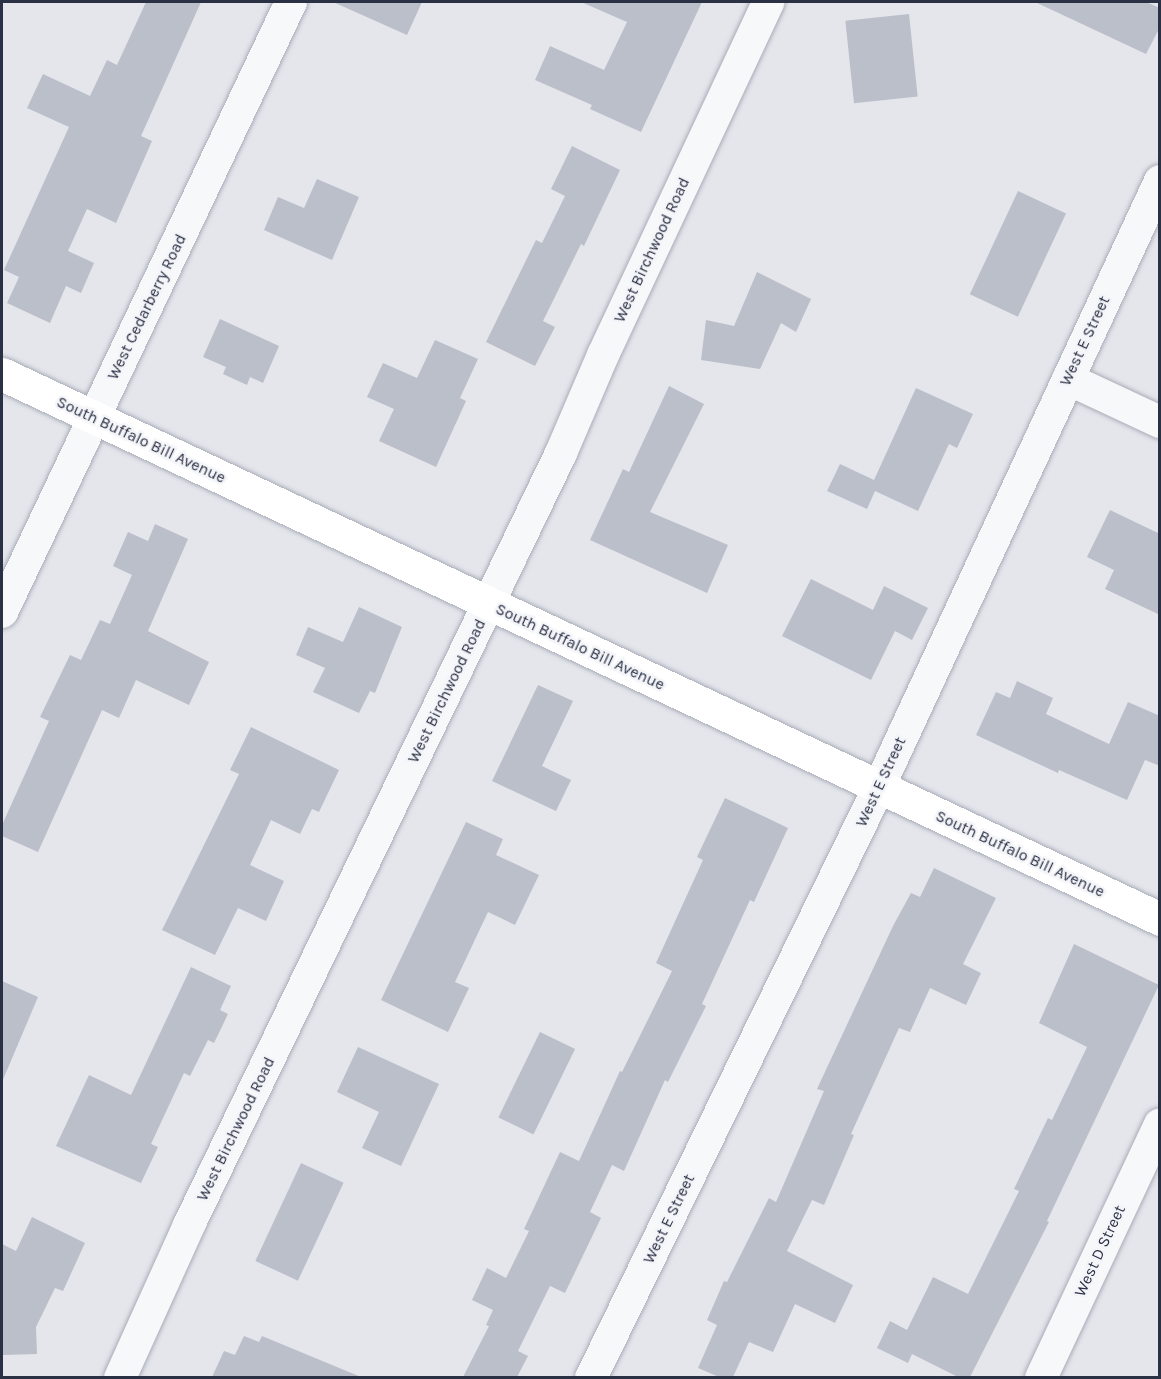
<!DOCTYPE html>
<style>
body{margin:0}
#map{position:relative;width:1161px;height:1379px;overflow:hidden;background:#e4e6ec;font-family:Karla,sans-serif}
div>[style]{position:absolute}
.building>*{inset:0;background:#bbbfca;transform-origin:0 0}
.roads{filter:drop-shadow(0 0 2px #a9acb7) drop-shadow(0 0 2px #a9acb7)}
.minor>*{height:32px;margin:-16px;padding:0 16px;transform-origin:16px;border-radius:16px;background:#f7f8fa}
.major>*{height:33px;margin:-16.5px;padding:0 16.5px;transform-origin:16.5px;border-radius:16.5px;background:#fff}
span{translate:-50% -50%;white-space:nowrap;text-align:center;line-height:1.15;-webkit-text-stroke:5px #f4f5f9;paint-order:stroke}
.street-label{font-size:16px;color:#2b3145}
.frame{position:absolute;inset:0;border:3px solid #2b3145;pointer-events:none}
</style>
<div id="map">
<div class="building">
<div style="clip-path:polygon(146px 2px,201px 2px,141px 136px,152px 141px,116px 223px,87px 209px,68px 251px,94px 263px,81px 293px,66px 286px,50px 323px,7px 303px,19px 277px,4px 270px,69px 127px,27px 108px,43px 74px,90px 96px,107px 60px,117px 65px)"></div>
<div style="clip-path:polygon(333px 2px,422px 2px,407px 35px)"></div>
<div style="clip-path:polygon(581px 2px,702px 2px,641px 132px,590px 109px,592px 105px,535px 80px,550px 46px,604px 70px,627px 22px)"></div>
<div style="clip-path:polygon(1035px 2px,1146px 2px,1160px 8px,1160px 27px,1146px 54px)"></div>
<div style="left:909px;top:14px;width:83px;height:64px;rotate:84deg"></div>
<div style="clip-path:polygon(572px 146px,620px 170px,584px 246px,581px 244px,543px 321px,555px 327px,535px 366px,486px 342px,536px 240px,542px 243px,565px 196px,551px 189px)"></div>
<div style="clip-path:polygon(317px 179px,359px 197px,332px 260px,264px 230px,278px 197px,304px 208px)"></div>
<div style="left:1018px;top:191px;width:53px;height:114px;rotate:25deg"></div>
<div style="clip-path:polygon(757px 272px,811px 299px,796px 332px,781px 323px,760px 369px,701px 360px,706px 320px,734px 326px)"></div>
<div style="clip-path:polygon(220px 319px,279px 346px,263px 383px,250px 377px,247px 385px,223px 374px,226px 367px,203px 357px)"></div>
<div style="clip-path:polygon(435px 340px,478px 359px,460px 398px,466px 401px,436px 467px,379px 441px,394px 409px,367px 397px,383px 363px,417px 378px)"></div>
<div style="clip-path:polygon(669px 386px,704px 404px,650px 512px,728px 545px,707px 593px,590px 540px,623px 469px,629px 472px)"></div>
<div style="clip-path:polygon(916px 388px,973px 414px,957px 448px,949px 444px,918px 511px,875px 491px,867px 509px,827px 491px,840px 464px,874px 480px)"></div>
<div style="clip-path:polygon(1110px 510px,1160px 534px,1160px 615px,1105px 589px,1114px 570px,1087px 557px)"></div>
<div style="clip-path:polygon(155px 524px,188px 539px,148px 631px,209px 662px,189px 705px,136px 680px,119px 718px,102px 710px,38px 852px,2px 836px,2px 825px,49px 721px,40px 717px,70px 655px,81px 660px,100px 620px,110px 624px,132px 575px,113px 566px,128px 532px,148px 541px)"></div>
<div style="clip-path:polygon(811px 579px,873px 610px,884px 586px,928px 608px,912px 640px,895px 631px,871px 680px,782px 636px)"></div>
<div style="clip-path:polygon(359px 607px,402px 627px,375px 693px,370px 691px,359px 713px,313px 692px,325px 668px,296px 655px,308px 627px,343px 642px)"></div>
<div style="clip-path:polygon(1017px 681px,1053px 698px,1046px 714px,1109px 744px,1128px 702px,1160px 716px,1160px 766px,1145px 760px,1127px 800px,1059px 770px,1058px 773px,976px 735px,996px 692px,1010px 698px)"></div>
<div style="clip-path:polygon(538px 685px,573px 701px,542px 766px,571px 780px,556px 811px,492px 781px)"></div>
<div style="clip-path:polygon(251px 727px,339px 770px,319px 812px,312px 809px,300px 834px,271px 820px,250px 865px,284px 881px,266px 921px,238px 908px,215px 955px,162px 930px,239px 774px,230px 770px)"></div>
<div style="clip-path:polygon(725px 798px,788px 828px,754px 902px,750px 900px,702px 1004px,706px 1006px,668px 1082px,665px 1080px,624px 1171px,612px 1165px,590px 1212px,601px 1218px,565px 1293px,550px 1286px,518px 1351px,528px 1356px,517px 1377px,463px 1377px,489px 1326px,486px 1325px,493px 1310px,472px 1300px,487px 1268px,506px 1278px,529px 1231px,524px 1229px,560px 1152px,579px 1161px,620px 1071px,622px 1072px,672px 971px,656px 963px,703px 860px,697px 857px)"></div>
<div style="clip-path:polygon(466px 822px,503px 839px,496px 855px,539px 875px,515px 925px,488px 912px,455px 982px,469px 988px,448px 1032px,381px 1000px)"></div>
<div style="clip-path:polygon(934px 868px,996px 898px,963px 964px,981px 973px,966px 1005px,930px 988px,910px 1032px,899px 1028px,851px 1134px,854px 1135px,824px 1205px,812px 1200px,787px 1251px,853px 1285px,835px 1323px,795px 1304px,773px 1352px,749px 1342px,733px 1377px,719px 1377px,698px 1368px,717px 1325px,707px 1320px,724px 1281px,727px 1282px,769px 1198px,776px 1202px,824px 1091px,817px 1089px,893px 926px,911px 893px,920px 897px)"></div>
<div style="clip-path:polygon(1074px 944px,1159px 985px,1047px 1221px,1049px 1222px,970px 1377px,958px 1377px,912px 1354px,908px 1363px,877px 1348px,890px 1321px,907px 1330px,933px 1277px,968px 1294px,1019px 1191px,1014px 1189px,1048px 1118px,1052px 1120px,1087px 1047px,1039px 1023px)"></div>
<div style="clip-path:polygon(191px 967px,231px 986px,220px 1010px,228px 1014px,214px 1043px,208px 1040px,190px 1076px,184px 1073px,151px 1144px,158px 1147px,141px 1183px,56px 1146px,89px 1075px,131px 1095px)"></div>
<div style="clip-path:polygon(2px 981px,38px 997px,2px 1082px)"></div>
<div style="left:540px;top:1032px;width:39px;height:95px;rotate:26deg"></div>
<div style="clip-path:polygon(358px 1047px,439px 1084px,401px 1166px,362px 1148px,379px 1112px,337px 1092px)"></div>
<div style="left:301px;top:1163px;width:47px;height:108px;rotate:25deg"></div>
<div style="clip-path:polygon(32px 1217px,85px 1243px,63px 1291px,55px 1288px,36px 1327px,37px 1354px,2px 1355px,2px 1244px,16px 1251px)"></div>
<div style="clip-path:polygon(244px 1336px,259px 1342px,262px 1336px,361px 1377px,212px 1377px,224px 1351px,235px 1355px)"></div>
</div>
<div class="roads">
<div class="minor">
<div style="left:1068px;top:379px;width:102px;rotate:25.1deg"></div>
<div style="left:2px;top:612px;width:675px;rotate:-64.65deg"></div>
<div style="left:120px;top:1378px;width:168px;rotate:-65.7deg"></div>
<div style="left:189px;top:1225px;width:857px;rotate:-64.27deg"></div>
<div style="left:561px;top:453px;width:107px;rotate:-66.8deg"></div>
<div style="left:603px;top:355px;width:390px;rotate:-64.9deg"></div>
<div style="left:591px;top:1378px;width:657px;rotate:-64.02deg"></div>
<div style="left:879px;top:787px;width:668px;rotate:-65.12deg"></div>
<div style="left:1041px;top:1378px;width:280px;rotate:-64.9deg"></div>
</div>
<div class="major">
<div style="left:2px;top:374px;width:1280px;rotate:25.2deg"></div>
</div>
</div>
<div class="street-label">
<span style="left:652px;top:250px;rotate:-65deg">West Birchwood Road</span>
<span style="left:147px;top:307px;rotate:-64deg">West Cedarberry Road</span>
<span style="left:1085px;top:341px;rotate:-65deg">West E Street</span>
<span style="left:141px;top:440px;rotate:25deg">South Buffalo Bill Avenue</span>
<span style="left:580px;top:647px;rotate:25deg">South Buffalo Bill Avenue</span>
<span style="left:447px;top:691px;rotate:-64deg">West Birchwood Road</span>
<span style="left:881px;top:782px;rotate:-65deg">West E Street</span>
<span style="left:1020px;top:854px;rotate:25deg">South Buffalo Bill Avenue</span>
<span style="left:236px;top:1129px;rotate:-64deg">West Birchwood Road</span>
<span style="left:669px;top:1219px;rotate:-64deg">West E Street</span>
<span style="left:1100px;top:1251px;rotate:-65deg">West D Street</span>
</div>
<div class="frame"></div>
</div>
